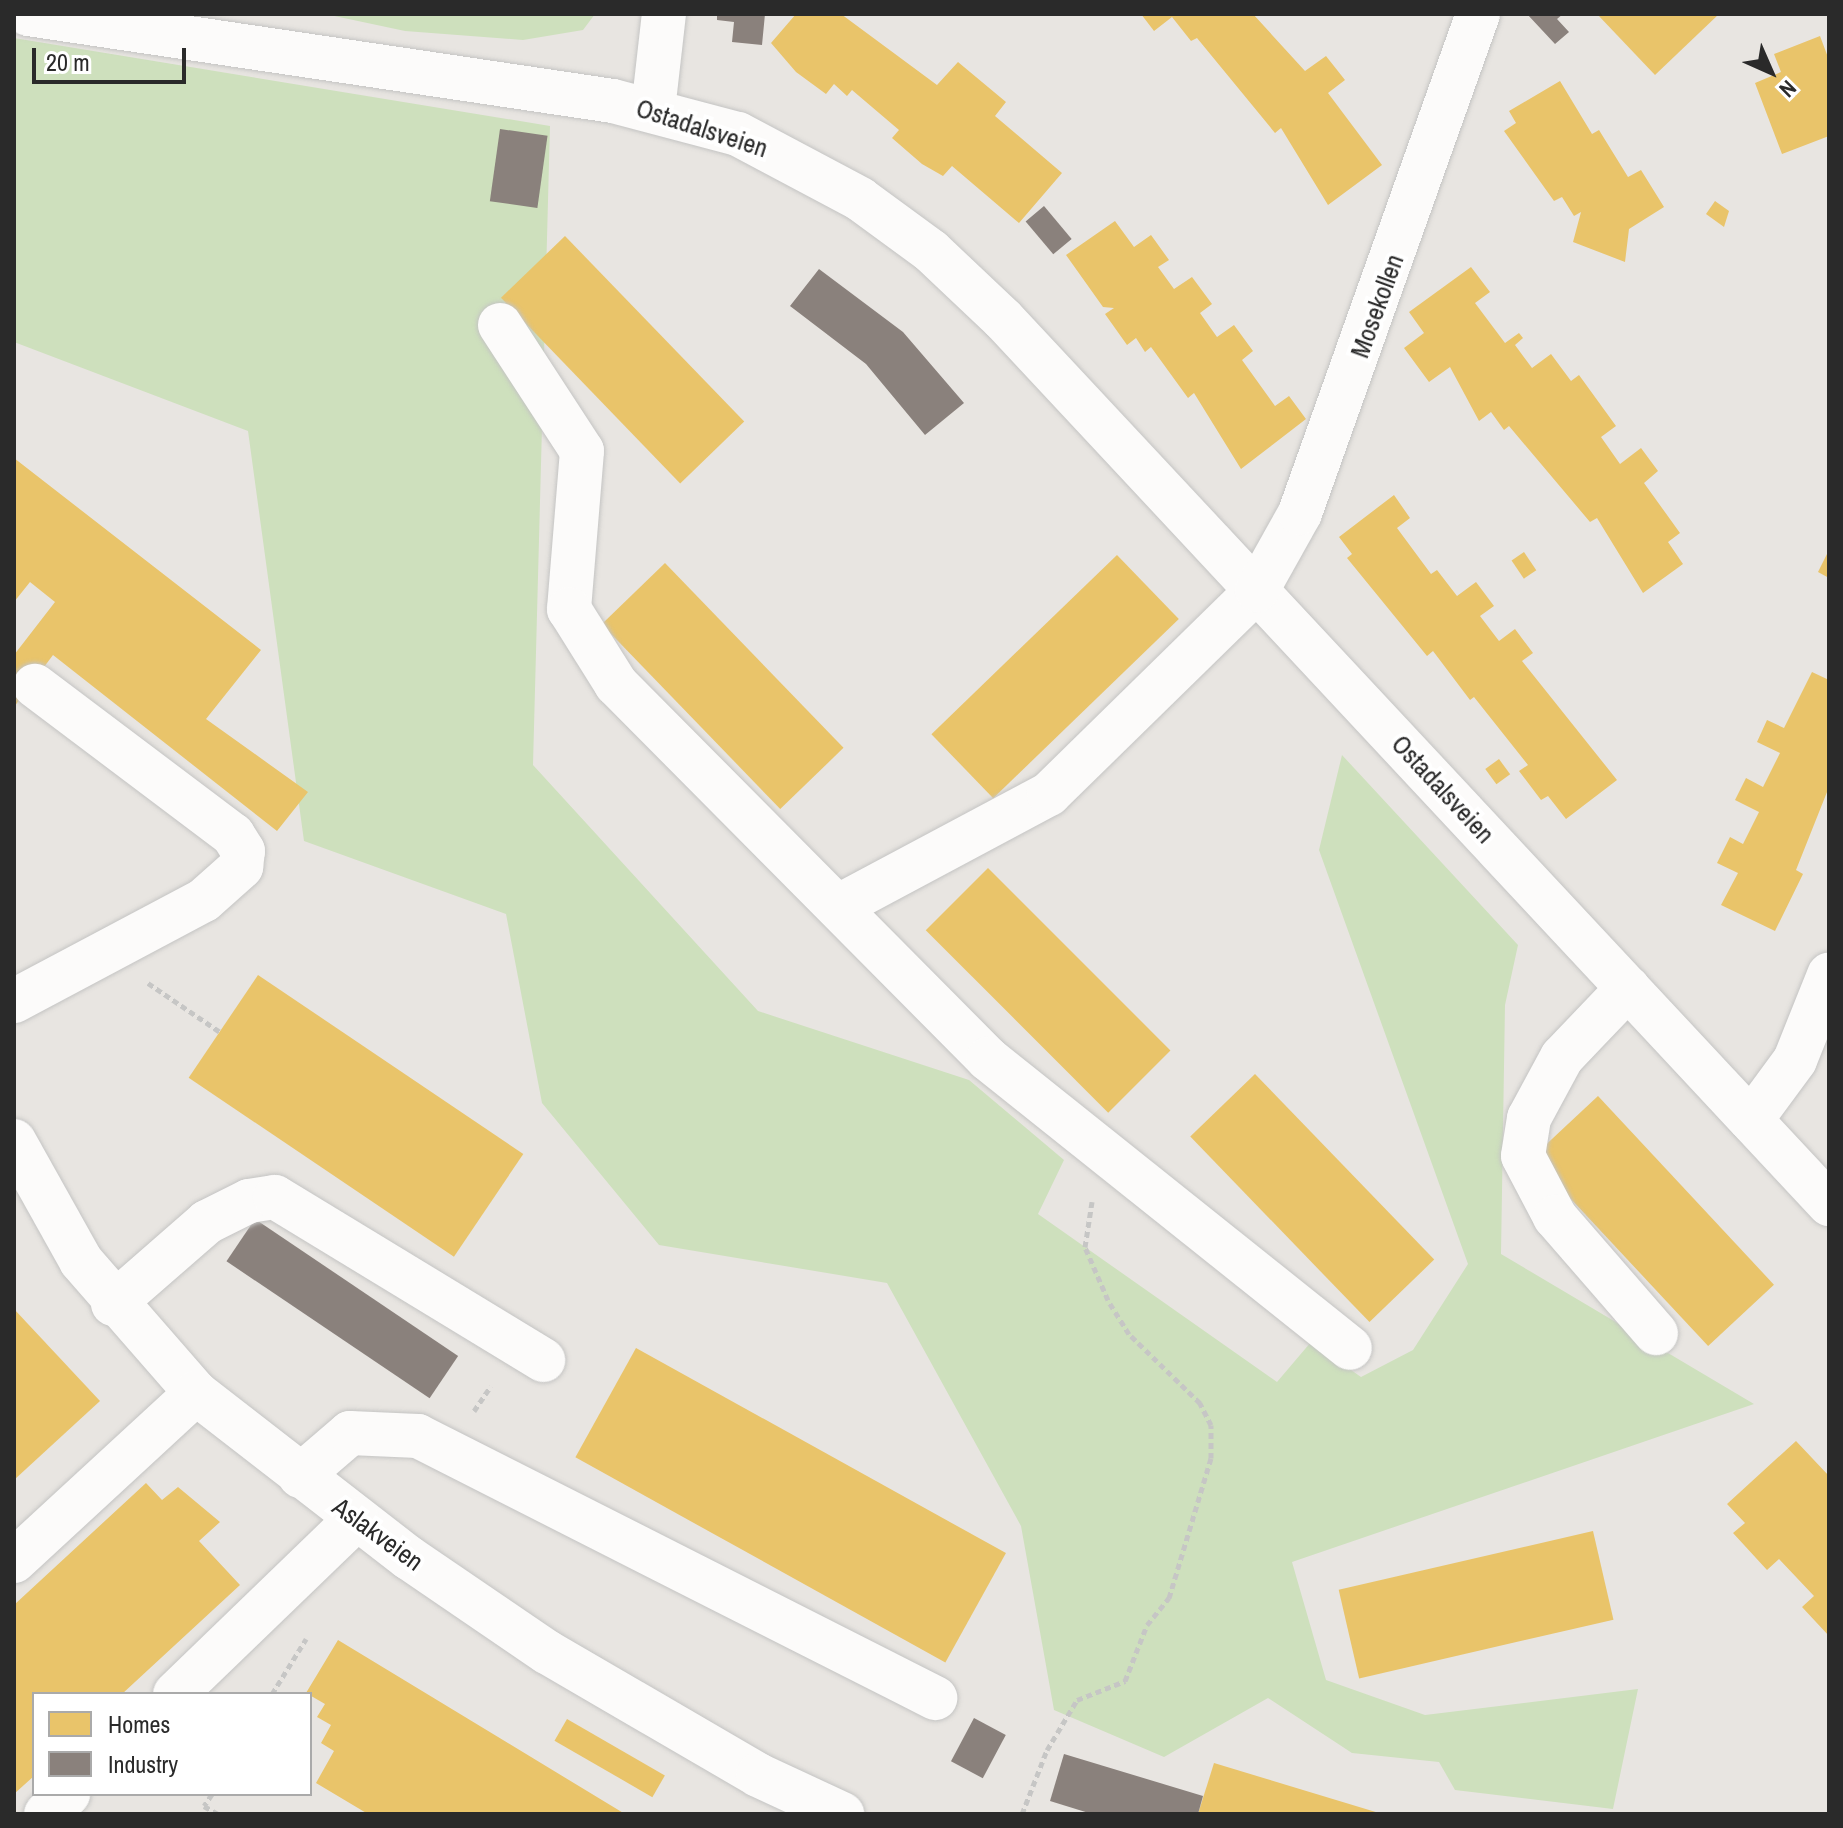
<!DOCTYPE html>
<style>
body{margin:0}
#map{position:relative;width:1843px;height:1828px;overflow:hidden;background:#e8e5e1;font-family:"Archivo Narrow",sans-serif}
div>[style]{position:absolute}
.green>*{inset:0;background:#cee0bd}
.homes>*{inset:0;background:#e9c46a;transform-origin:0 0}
.industry>*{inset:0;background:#8a817c;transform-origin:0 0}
.path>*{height:5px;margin-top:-2.5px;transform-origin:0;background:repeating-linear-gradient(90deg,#c6c6c5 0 6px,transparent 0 10px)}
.roads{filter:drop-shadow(0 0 2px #c4c4c3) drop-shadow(0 0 2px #c4c4c3)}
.minor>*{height:44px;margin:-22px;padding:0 22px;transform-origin:22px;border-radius:22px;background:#fcfbfa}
span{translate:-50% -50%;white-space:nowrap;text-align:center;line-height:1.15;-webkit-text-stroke:8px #fff;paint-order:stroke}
.street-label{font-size:26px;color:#2a2a2a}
.frame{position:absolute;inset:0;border:16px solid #2a2a2a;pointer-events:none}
.legend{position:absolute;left:32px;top:1692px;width:280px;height:104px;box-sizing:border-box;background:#fff;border:2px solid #aaa;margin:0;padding:10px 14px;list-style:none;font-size:24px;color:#2a2a2a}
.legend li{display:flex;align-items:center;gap:16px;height:40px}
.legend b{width:40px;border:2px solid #aaa}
.north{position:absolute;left:1731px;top:32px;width:80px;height:80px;-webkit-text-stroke:6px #fff;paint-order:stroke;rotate:135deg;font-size:22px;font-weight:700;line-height:32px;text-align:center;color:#2a2a2a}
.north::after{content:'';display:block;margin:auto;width:28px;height:36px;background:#2a2a2a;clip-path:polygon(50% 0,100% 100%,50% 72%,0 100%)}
.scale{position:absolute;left:32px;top:48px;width:154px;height:36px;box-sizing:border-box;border:4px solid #2a2a2a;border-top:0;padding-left:10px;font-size:24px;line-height:28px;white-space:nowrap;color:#2a2a2a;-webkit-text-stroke:6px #fff;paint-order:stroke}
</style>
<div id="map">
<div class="green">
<div style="clip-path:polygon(325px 14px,595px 14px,583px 30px,523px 40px,405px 31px)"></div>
<div style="clip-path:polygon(14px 38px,550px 126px,533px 765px,758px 1011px,969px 1080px,1064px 1160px,1038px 1214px,1277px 1382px,1311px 1342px,1361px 1377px,1413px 1350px,1468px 1264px,1319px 850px,1342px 755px,1518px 945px,1505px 1005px,1501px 1254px,1754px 1404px,1292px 1562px,1326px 1680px,1425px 1715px,1638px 1689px,1613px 1809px,1455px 1790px,1439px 1762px,1352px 1753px,1268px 1698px,1164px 1757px,1054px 1710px,1021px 1526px,887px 1283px,659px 1245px,542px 1103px,506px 914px,304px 841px,248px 431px,14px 342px)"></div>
</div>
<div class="homes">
<div style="clip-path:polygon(796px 14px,841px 14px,937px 85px,958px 62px,1006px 102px,995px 116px,1062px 173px,1019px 223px,952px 166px,943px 176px,922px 164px,892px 138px,899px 130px,852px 90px,847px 96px,834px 84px,826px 94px,796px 72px,771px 43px)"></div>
<div style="clip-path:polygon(1141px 14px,1253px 14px,1305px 71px,1326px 56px,1345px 80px,1328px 93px,1382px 165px,1328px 205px,1281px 128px,1275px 133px,1197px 38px,1191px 41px,1172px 17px,1154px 31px)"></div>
<div style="clip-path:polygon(1597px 14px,1719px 14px,1655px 75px)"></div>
<div style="clip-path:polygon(1820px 36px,1829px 60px,1829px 136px,1782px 154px,1755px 83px,1781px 72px,1774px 54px)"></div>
<div style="clip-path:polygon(1560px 81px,1592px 134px,1599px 130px,1628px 177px,1641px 170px,1664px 207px,1629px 229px,1625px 262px,1573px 242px,1581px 212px,1574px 216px,1562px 197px,1554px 201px,1504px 131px,1516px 123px,1509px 111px)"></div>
<div style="clip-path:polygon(1715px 201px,1729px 211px,1724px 227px,1706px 214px)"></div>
<div style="clip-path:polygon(1115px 221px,1134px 247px,1151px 235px,1169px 260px,1158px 267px,1174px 289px,1192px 277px,1212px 304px,1200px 313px,1217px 337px,1234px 325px,1253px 351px,1242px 360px,1275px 406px,1289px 396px,1306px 419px,1241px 469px,1194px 393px,1188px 398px,1151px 347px,1145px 352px,1136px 338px,1127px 345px,1105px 314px,1114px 308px,1103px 307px,1066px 255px)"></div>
<div style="left:565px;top:236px;width:258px;height:89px;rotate:46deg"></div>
<div style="clip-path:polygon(1471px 267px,1490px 292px,1475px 303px,1505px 343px,1519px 333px,1523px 338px,1515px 345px,1532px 368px,1551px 354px,1571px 381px,1579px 375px,1616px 426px,1601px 437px,1620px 464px,1641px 448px,1658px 471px,1644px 483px,1680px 533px,1668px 542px,1683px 564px,1643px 593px,1597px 518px,1590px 522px,1509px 426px,1504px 430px,1491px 412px,1479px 421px,1450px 367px,1429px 382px,1404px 348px,1424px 333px,1409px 312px)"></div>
<div style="clip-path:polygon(14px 458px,261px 650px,206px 719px,308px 792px,277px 831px,53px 655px,14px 707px,14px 655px,55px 602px,30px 582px,14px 602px)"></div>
<div style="clip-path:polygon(1394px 495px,1410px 518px,1397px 528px,1431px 574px,1437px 570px,1457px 596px,1476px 582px,1494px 606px,1480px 616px,1499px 641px,1515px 629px,1533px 653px,1522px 661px,1617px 780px,1566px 819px,1548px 796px,1541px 800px,1519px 771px,1528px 765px,1474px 697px,1470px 700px,1433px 651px,1427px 656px,1347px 558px,1352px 554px,1339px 537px)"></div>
<div style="clip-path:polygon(1829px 550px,1829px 578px,1818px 572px)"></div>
<div style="left:1524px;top:552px;width:22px;height:15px;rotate:56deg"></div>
<div style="left:1117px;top:555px;width:89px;height:258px;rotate:46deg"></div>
<div style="left:665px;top:563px;width:257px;height:88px;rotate:46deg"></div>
<div style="clip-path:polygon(1812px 672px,1829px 680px,1829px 787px,1796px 870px,1803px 874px,1775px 931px,1721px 905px,1738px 873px,1717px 863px,1730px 837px,1743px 844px,1759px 812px,1735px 800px,1746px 778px,1763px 787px,1780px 753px,1757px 742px,1767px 720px,1784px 728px)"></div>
<div style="left:1499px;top:759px;width:19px;height:17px;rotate:54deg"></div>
<div style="left:988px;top:868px;width:258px;height:88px;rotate:45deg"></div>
<div style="left:258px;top:975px;width:320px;height:124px;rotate:34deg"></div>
<div style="left:1255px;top:1074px;width:258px;height:90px;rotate:46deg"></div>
<div style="left:1598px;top:1096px;width:258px;height:90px;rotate:47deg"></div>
<div style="clip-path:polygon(14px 1309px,100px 1401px,14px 1480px)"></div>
<div style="left:636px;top:1348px;width:423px;height:125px;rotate:29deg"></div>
<div style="clip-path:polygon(1796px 1441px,1829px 1476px,1829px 1636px,1802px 1607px,1814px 1596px,1779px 1559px,1767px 1570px,1733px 1533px,1745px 1523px,1727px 1504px)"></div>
<div style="clip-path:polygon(146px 1483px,162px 1500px,178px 1487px,220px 1522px,199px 1541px,240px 1585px,122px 1694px,34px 1694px,34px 1776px,14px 1794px,14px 1605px)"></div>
<div style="left:1593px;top:1531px;width:91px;height:261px;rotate:77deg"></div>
<div style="clip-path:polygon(338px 1640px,625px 1814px,368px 1814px,316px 1783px,334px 1751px,321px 1743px,331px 1725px,317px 1717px,325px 1704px,306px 1693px)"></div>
<div style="left:567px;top:1719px;width:113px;height:25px;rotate:30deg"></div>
<div style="clip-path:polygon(1214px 1763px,1379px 1813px,1379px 1814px,1198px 1814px)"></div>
</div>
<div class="industry">
<div style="clip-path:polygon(717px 14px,765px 14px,762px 45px,732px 42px,734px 22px,717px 20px)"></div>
<div style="clip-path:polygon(1527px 14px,1563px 14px,1557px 19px,1569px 32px,1555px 44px)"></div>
<div style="left:500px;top:129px;width:48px;height:73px;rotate:8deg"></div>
<div style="left:1044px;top:206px;width:43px;height:24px;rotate:50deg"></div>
<div style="clip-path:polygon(819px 269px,903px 332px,964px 403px,925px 435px,866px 364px,790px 306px)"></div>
<div style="left:255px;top:1219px;width:245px;height:51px;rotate:34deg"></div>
<div style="left:974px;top:1718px;width:36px;height:49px;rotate:28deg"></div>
<div style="clip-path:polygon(1064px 1754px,1203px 1796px,1198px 1814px,1092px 1814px,1050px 1801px)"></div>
</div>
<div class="path">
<div style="left:148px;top:983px;width:87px;rotate:34.2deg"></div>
<div style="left:474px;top:1411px;width:30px;rotate:-56deg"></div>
<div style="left:272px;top:1694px;width:65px;rotate:-58.3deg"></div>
<div style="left:212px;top:1794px;width:14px;rotate:124deg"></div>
<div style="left:204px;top:1806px;width:16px;rotate:30deg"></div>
<div style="left:1022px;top:1814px;width:69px;rotate:-68.7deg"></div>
<div style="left:1047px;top:1750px;width:58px;rotate:-59deg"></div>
<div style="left:1077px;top:1700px;width:52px;rotate:-21.6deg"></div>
<div style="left:1125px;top:1681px;width:60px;rotate:-68.6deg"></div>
<div style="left:1147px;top:1625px;width:35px;rotate:-51deg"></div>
<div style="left:1169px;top:1598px;width:146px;rotate:-73.3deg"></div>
<div style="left:1211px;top:1458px;width:33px;rotate:-90deg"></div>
<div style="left:1211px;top:1425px;width:25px;rotate:-117deg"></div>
<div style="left:1200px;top:1403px;width:99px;rotate:-135.8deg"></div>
<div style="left:1129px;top:1334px;width:40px;rotate:-122deg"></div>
<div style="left:1108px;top:1300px;width:58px;rotate:-113.5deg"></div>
<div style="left:1085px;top:1247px;width:46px;rotate:-81.2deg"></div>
</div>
<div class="roads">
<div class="minor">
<div style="left:28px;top:14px;width:591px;rotate:8.46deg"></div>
<div style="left:613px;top:101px;width:129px;rotate:14.8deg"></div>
<div style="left:738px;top:134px;width:138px;rotate:28deg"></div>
<div style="left:860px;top:199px;width:88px;rotate:36.2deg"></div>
<div style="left:931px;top:251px;width:99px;rotate:43.4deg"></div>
<div style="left:1003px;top:319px;width:1211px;rotate:46.97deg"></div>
<div style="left:653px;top:110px;width:97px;rotate:-83.5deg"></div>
<div style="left:500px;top:325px;width:150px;rotate:56.9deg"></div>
<div style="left:582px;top:451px;width:159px;rotate:94.7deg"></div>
<div style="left:569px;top:609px;width:89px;rotate:57.9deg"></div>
<div style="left:616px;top:684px;width:528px;rotate:45.23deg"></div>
<div style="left:988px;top:1059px;width:463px;rotate:38.6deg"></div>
<div style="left:841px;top:905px;width:236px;rotate:-28.1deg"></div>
<div style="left:1049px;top:794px;width:291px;rotate:-44.4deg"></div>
<div style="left:1257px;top:590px;width:88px;rotate:-60.8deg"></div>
<div style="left:1300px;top:513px;width:530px;rotate:-70.37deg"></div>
<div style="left:1628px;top:988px;width:95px;rotate:133.7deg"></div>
<div style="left:1562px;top:1057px;width:69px;rotate:118.4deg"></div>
<div style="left:1529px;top:1118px;width:38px;rotate:99deg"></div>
<div style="left:1523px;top:1156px;width:69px;rotate:62.3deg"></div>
<div style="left:1555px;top:1217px;width:154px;rotate:49deg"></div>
<div style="left:14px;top:1001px;width:215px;rotate:-28deg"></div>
<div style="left:204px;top:900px;width:50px;rotate:-41.7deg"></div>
<div style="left:241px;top:867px;width:16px;rotate:-83deg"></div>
<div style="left:243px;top:851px;width:19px;rotate:-122deg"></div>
<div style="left:233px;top:835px;width:248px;rotate:-143deg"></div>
<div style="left:1751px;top:1120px;width:74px;rotate:-53.7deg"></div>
<div style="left:1795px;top:1060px;width:92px;rotate:-68.2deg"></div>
<div style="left:14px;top:1141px;width:137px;rotate:60.8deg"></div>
<div style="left:81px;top:1261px;width:175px;rotate:48.9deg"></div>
<div style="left:196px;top:1393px;width:269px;rotate:37.8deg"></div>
<div style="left:409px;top:1558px;width:167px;rotate:34.3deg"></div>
<div style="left:547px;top:1652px;width:244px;rotate:30.2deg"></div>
<div style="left:758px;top:1775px;width:93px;rotate:24.9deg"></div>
<div style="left:113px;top:1304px;width:125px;rotate:-41.1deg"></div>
<div style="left:207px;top:1222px;width:47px;rotate:-26.6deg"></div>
<div style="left:249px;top:1201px;width:26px;rotate:-9deg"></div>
<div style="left:275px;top:1197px;width:314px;rotate:31.3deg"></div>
<div style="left:300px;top:1476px;width:66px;rotate:-40.7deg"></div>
<div style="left:350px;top:1433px;width:68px;rotate:2.5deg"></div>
<div style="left:418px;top:1436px;width:580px;rotate:26.87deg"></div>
<div style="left:14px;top:1561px;width:248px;rotate:-42.7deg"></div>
<div style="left:175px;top:1694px;width:252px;rotate:-44deg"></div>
<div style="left:46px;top:1814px;width:30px;rotate:-42deg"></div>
</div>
</div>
<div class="street-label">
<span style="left:702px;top:128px;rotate:18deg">Ostadalsveien</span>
<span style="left:1377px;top:306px;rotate:-70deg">Mosekollen</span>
<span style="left:1443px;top:789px;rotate:47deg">Ostadalsveien</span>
<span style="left:378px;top:1534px;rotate:36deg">Aslakveien</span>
</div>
<div class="frame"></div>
<ul class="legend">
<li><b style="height:22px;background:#e9c46a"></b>Homes</li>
<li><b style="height:22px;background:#8a817c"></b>Industry</li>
</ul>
<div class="north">N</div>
<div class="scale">20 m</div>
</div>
